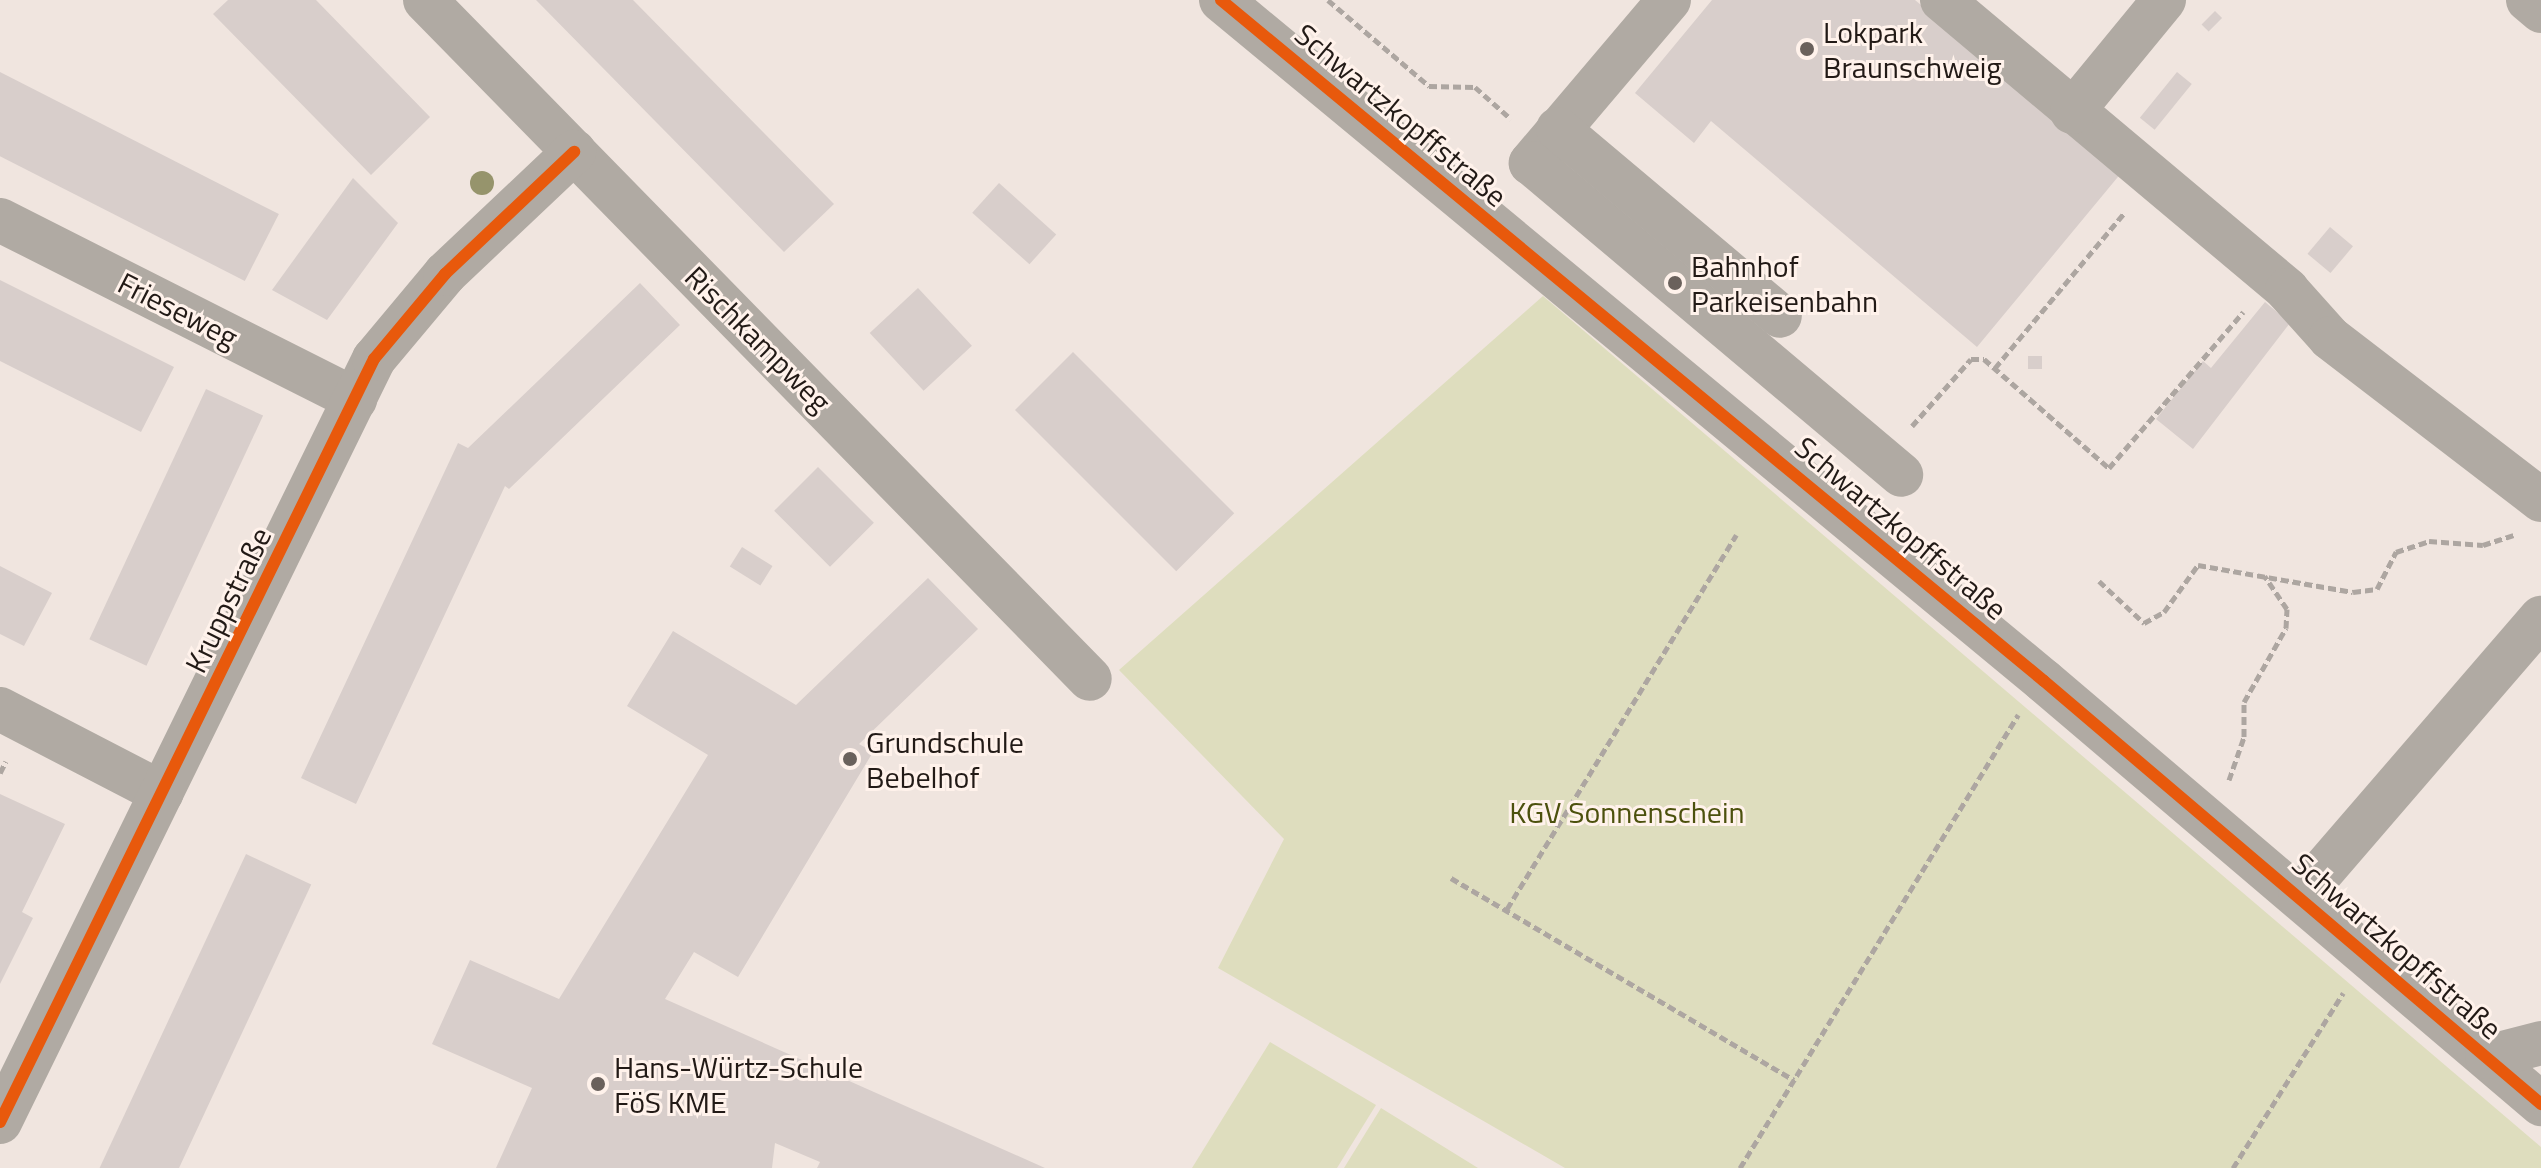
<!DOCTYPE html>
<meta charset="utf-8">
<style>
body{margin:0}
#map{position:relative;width:2541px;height:1168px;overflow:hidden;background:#f0e5df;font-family:"Titillium Web",sans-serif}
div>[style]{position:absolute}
.green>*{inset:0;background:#deddbe}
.building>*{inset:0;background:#d8cecb;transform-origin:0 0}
.path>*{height:5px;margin-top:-2.5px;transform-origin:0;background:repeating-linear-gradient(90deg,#ada6a1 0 8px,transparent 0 12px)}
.minor>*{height:44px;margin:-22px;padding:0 22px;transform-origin:22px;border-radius:22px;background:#b0aaa3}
.cycleway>*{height:12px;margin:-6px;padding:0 6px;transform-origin:6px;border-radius:6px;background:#e8590c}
.trees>*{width:24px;height:24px;margin:-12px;border-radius:50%;background:#96946c}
.dots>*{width:22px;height:22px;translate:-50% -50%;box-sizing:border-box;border:4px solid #fff2eb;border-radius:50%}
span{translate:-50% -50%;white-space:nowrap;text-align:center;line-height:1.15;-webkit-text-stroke:6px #fff2eb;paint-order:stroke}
.poi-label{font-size:30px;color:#221a16}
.left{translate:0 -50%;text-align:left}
.street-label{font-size:30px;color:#221a16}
.park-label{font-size:30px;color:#4c510d}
</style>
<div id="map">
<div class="green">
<div style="clip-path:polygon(1543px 296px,2541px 1147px,2541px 1168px,1565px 1168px,1218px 968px,1284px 839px,1119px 670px)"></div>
<div style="clip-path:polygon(1270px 1042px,1376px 1105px,1337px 1168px,1192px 1168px)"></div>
<div style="clip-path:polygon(1381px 1108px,1478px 1168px,1344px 1168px)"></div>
</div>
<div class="building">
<div style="clip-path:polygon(228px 0,316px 0,430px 117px,371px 175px,213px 14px)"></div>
<div style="clip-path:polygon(536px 0,633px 0,834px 204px,784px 252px)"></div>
<div style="clip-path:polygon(1712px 0,1915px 0,2122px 172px,1977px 347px,1711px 121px,1694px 143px,1635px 93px)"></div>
<div style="left:2215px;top:11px;width:10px;height:19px;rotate:45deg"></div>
<div style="left:0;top:72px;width:313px;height:75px;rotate:27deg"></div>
<div style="left:2177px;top:72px;width:19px;height:59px;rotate:39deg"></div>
<div style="clip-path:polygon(353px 178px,398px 223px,327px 320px,272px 290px)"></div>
<div style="left:999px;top:183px;width:77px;height:40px;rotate:42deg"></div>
<div style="left:2330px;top:227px;width:30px;height:35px;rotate:40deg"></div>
<div style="clip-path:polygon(0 280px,174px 367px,141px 432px,0 361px)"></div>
<div style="clip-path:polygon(640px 283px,680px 325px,509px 489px,505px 486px,356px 804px,301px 778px,458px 443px,468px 448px)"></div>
<div style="left:918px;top:288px;width:79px;height:66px;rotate:47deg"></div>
<div style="clip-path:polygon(2265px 302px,2290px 323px,2193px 449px,2156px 419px,2203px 361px,2211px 368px)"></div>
<div style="left:1073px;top:352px;width:228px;height:82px;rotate:45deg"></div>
<div style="left:2028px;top:356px;width:14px;height:13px"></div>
<div style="left:206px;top:389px;width:63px;height:276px;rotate:25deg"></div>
<div style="left:818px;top:467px;width:79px;height:62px;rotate:45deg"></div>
<div style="left:742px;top:547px;width:36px;height:23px;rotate:32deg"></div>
<div style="clip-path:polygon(0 566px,52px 593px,24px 646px,0 634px)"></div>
<div style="clip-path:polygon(928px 578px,978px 629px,859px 744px,873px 752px,738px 977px,694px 952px,665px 999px,1045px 1168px,817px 1168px,820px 1162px,775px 1143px,772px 1168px,496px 1168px,532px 1088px,432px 1044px,470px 960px,559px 999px,708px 755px,627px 706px,673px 631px,796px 705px)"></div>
<div style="clip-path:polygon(0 794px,65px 824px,22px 912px,33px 918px,0 984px)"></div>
<div style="left:246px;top:854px;width:72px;height:348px;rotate:25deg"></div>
</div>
<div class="path">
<div style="left:1328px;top:0;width:133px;rotate:40.4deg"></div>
<div style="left:1429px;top:86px;width:46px;rotate:1.2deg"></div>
<div style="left:1475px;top:87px;width:48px;rotate:41.6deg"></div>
<div style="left:1995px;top:368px;width:203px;rotate:-50.2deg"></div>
<div style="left:1912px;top:426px;width:89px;rotate:-48.6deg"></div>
<div style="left:1971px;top:359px;width:13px"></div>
<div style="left:1984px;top:359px;width:166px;rotate:41.1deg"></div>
<div style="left:2109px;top:468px;width:206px;rotate:-49.3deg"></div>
<div style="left:2099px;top:581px;width:62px;rotate:43deg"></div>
<div style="left:2144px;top:623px;width:23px;rotate:-29deg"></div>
<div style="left:2164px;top:612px;width:58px;rotate:-54.1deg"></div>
<div style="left:2198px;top:565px;width:157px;rotate:9.9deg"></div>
<div style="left:2353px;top:592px;width:24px;rotate:-7deg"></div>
<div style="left:2377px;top:589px;width:42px;rotate:-62.8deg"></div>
<div style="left:2396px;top:552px;width:35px;rotate:-18deg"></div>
<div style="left:2429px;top:541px;width:54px;rotate:4.2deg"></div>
<div style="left:2483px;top:545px;width:32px;rotate:-18deg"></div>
<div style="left:0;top:773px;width:13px;rotate:-63deg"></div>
<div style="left:2229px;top:780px;width:46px;rotate:-70.8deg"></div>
<div style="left:2244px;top:737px;width:35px;rotate:-90deg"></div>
<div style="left:2244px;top:702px;width:85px;rotate:-60.4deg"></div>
<div style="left:2286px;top:628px;width:19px;rotate:-87deg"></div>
<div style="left:2287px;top:609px;width:40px;rotate:-124deg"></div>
<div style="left:1451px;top:878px;width:398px;rotate:30.5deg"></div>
<div style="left:1507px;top:909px;width:439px;rotate:-58.5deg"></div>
<div style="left:1740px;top:1168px;width:532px;rotate:-58.46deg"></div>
<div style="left:2233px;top:1168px;width:207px;rotate:-57.8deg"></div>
</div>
<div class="minor">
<div style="left:425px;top:0;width:950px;rotate:45.6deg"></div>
<div style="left:1221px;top:0;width:1068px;rotate:39.61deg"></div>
<div style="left:2044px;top:681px;width:653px;rotate:40.4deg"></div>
<div style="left:1669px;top:0;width:214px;rotate:130.3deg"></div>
<div style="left:1531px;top:163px;width:484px;rotate:40.1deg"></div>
<div style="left:1942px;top:0;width:451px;rotate:40deg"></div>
<div style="left:2287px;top:290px;width:64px;rotate:48.1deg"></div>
<div style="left:2330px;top:338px;width:266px;rotate:37.5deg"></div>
<div style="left:2528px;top:0;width:17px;rotate:40deg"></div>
<div style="left:2072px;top:112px;width:145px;rotate:-50.6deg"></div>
<div style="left:1558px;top:129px;width:290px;rotate:40.1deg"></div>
<div style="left:0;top:220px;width:398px;rotate:26.8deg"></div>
<div style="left:0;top:709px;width:182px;rotate:27.4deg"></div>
<div style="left:2300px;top:897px;width:369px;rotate:-49.2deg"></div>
<div style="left:2487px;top:1057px;width:56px;rotate:-14.5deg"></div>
<div style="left:0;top:1122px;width:850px;rotate:-63.89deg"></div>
<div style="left:374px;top:359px;width:111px;rotate:-50.1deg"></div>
<div style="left:445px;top:274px;width:178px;rotate:-43.4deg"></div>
</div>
<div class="cycleway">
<div style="left:1221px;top:0;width:1068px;rotate:39.61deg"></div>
<div style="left:2044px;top:681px;width:653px;rotate:40.4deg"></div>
<div style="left:0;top:1122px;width:850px;rotate:-63.89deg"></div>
<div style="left:374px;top:359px;width:111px;rotate:-50.1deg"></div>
<div style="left:445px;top:274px;width:178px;rotate:-43.4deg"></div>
</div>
<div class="trees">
<div style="left:482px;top:183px"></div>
</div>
<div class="dots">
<div style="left:1807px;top:49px;background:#6a615c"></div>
<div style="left:1675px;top:283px;background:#6a615c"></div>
<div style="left:850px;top:759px;background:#6a615c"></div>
<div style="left:598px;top:1084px;background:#6a615c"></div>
</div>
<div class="poi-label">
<span class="left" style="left:1823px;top:49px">Lokpark<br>Braunschweig</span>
<span class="left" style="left:1691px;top:283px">Bahnhof<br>Parkeisenbahn</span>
<span class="left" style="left:866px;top:759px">Grundschule<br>Bebelhof</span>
<span class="left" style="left:614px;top:1084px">Hans-Würtz-Schule<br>FöS KME</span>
</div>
<div class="street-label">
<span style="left:1401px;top:115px;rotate:40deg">Schwartzkopffstraße</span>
<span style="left:178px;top:310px;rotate:27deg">Frieseweg</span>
<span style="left:758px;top:339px;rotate:45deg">Rischkampweg</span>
<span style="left:1901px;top:528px;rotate:40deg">Schwartzkopffstraße</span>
<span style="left:228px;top:600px;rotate:-64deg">Kruppstraße</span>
<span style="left:2397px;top:946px;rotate:41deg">Schwartzkopffstraße</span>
</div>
<div class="park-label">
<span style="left:1627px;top:812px">KGV Sonnenschein</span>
</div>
</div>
